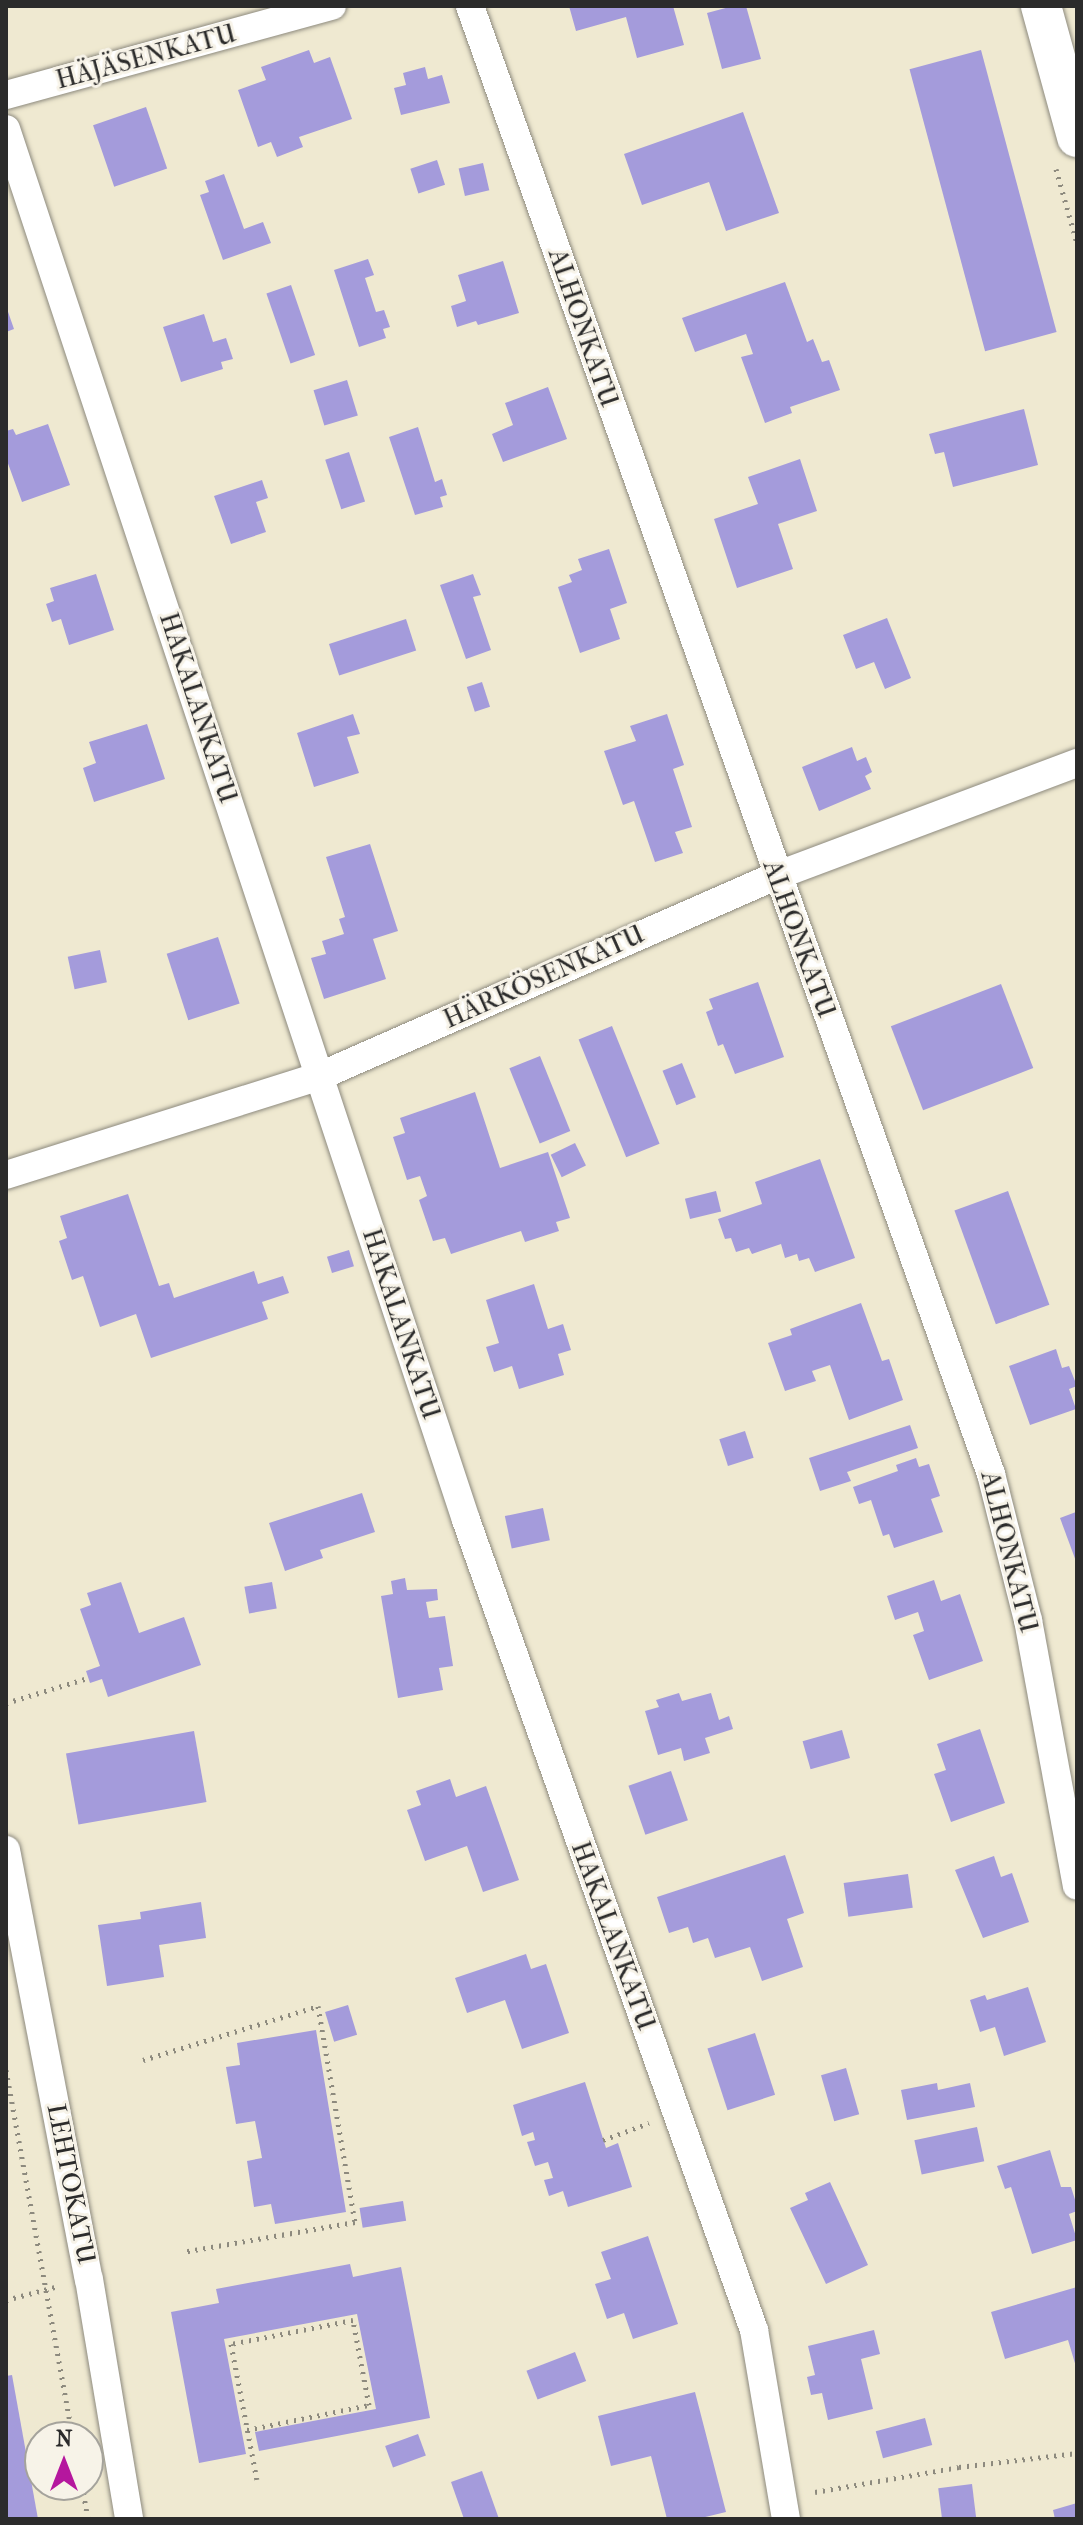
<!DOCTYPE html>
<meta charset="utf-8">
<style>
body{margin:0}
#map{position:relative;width:1083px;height:2525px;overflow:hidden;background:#efe9d1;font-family:"IM FELL French Canon",serif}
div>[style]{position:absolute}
.building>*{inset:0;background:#a49bdb;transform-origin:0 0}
.path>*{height:5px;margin-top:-2.5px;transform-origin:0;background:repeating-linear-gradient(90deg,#8d8a7e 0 2px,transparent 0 8px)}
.roads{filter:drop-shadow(0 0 2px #8d8a7e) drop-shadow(0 0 2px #8d8a7e)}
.street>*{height:28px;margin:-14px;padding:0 14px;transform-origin:14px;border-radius:14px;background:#fff}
.secondary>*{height:40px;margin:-20px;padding:0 20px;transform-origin:20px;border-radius:20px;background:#fff}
span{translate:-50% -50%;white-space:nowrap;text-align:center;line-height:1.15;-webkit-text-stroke:6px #f7f3e8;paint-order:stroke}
.street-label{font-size:26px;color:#2b2b2b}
.frame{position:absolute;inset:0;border:8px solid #2b2b2b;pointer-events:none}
.north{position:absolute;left:24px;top:2421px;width:80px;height:80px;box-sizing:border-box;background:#f7f3e8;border:2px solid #a5a39c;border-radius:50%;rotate:0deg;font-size:22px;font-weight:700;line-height:32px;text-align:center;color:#2b2b2b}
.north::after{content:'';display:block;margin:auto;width:28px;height:36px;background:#b5179e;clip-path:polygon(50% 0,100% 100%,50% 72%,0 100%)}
</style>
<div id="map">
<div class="building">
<div style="clip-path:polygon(569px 6px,673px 6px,684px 45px,637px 58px,626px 17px,576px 31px)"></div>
<div style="clip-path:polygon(733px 6px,746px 6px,761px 59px,722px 69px,707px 13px)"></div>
<div style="clip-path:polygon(309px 50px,314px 63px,330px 57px,352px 119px,299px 137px,303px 147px,277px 157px,271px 142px,258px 147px,238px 90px,266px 80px,261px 67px)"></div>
<div style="left:981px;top:50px;width:292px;height:74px;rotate:75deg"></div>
<div style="clip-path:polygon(425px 67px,428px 79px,442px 75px,450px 103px,401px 115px,394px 88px,406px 85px,403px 73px)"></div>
<div style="left:146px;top:107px;width:65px;height:56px;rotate:71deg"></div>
<div style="clip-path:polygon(743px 112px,779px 213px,726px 231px,709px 182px,642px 205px,624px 154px)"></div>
<div style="left:437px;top:160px;width:26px;height:28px;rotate:72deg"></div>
<div style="left:483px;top:163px;width:28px;height:25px;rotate:77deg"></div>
<div style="clip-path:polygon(224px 174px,244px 229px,263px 222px,271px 243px,223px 260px,200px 195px,209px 192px,205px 181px)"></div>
<div style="clip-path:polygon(368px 259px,374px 275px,365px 278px,376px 312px,384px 310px,390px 327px,383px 329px,386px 338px,359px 347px,334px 270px)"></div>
<div style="clip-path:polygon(503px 261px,519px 313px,478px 325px,476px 321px,457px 327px,451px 306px,466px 301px,458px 275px)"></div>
<div style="clip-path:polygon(785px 282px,807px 342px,813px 339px,822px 362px,829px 360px,840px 390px,790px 407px,792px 413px,765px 423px,741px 357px,753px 354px,746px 334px,695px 352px,682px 318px)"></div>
<div style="left:291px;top:285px;width:74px;height:26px;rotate:71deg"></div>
<div style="clip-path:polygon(6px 306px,14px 329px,6px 332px)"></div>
<div style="clip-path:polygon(204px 314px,213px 342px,226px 338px,233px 359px,221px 362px,223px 369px,181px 382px,163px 327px)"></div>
<div style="left:347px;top:380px;width:37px;height:35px;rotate:73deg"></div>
<div style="clip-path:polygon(548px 387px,567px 439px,503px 462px,492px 434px,513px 425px,505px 403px)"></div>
<div style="clip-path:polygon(1024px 409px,1038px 465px,953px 487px,944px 452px,935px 454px,929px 434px)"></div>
<div style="clip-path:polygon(48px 424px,70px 485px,22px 502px,6px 458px,6px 431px,13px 429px,16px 435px)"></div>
<div style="clip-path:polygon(418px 427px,435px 482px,442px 479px,447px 495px,440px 497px,443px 507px,415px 515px,389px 437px)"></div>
<div style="left:349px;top:452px;width:52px;height:25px;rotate:72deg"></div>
<div style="clip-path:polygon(800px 459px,817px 511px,778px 524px,793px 569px,737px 588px,714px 519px,758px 504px,748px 477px)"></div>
<div style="clip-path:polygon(262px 480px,268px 498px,256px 502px,266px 532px,231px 544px,214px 496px)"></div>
<div style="clip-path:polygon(609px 549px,627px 603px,610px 609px,620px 639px,580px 653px,558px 587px,572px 582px,569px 575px,582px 570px,578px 559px)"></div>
<div style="clip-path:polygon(96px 574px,114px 630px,69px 645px,61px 619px,52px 622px,46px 604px,54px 601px,50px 588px)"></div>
<div style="clip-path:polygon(473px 574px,481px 595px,473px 597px,491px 650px,466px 659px,440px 585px)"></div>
<div style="clip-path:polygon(887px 618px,911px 678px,885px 689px,874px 662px,856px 669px,843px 635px)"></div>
<div style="left:406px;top:619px;width:33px;height:81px;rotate:72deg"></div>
<div style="left:482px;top:682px;width:26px;height:16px;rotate:72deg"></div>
<div style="clip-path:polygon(353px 714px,360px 734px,347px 737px,359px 773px,314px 787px,297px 733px)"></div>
<div style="clip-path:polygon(667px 714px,684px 765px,673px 769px,692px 827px,675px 832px,683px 853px,655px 862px,634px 801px,623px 805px,604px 751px,636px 741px,630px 726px)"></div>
<div style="clip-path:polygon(147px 724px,165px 779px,94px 802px,83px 768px,96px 763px,89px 742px)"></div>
<div style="clip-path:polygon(852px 747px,857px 761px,866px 757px,872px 772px,865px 776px,871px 789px,819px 811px,802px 767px)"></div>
<div style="clip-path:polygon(370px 844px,398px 931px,373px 939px,386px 979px,324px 999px,311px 958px,326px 954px,322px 941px,344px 934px,339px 919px,345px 917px,326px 857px)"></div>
<div style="left:218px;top:937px;width:70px;height:54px;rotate:72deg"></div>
<div style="left:100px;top:950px;width:33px;height:33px;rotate:78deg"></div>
<div style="clip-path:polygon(758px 982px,784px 1057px,735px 1074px,723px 1044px,718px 1046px,706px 1012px,713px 1009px,709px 999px)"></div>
<div style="left:1001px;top:984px;width:90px;height:118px;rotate:69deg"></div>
<div style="left:612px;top:1026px;width:127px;height:36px;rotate:68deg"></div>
<div style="left:540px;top:1056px;width:81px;height:33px;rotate:68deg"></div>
<div style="left:682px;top:1063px;width:37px;height:21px;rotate:68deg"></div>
<div style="clip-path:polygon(475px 1092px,500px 1168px,548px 1152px,570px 1218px,556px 1222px,559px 1231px,525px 1242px,521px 1231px,451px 1254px,445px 1238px,433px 1241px,419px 1200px,427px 1196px,420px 1176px,407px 1180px,393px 1137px,405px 1133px,400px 1118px)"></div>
<div style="left:575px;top:1143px;width:25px;height:27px;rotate:64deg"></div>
<div style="clip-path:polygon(820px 1159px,855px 1258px,815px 1272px,809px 1258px,799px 1261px,797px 1254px,785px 1258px,781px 1244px,752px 1254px,749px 1248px,736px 1252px,731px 1238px,725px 1239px,718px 1219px,762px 1204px,755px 1182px)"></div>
<div style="left:716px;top:1191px;width:21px;height:32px;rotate:76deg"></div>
<div style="left:1008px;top:1191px;width:121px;height:57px;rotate:70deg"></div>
<div style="clip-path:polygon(128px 1194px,159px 1286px,169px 1283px,174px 1298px,254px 1271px,258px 1284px,283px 1276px,289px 1293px,262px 1302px,268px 1319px,151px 1358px,136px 1314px,100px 1327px,83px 1276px,72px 1280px,59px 1241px,67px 1238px,60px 1216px)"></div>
<div style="left:349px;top:1250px;width:17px;height:23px;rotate:73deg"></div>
<div style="clip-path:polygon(534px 1284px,548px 1329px,563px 1324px,571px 1350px,558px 1354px,564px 1375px,519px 1389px,512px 1366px,494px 1372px,486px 1347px,499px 1343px,486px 1300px)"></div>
<div style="clip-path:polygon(861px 1303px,882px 1361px,889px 1359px,903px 1400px,849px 1420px,830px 1365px,812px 1371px,816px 1381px,785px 1391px,768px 1343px,792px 1335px,790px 1329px)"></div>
<div style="clip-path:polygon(1056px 1349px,1062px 1368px,1069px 1366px,1077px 1386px,1069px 1389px,1076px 1409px,1030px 1425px,1009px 1366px)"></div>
<div style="clip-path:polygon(910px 1425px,918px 1448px,847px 1472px,851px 1481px,820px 1491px,809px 1458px)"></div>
<div style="left:745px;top:1431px;width:28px;height:27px;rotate:72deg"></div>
<div style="clip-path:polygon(916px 1458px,919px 1467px,929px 1464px,940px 1496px,931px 1499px,943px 1532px,894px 1548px,889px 1534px,883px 1536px,871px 1500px,859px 1504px,853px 1487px,898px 1471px,896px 1465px)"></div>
<div style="clip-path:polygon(362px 1493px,375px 1532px,320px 1550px,323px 1558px,285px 1571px,269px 1523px)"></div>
<div style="left:543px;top:1508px;width:33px;height:39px;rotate:78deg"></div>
<div style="clip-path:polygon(1076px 1512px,1077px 1514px,1077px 1564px,1060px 1518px)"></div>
<div style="clip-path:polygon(405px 1578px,407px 1590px,437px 1589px,438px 1600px,426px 1602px,429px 1618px,445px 1616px,453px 1666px,439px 1668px,443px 1690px,398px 1698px,381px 1596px,393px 1594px,391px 1581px)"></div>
<div style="clip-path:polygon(934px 1580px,941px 1601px,960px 1594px,983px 1661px,929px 1680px,913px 1635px,924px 1631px,918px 1612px,895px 1620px,887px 1596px)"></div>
<div style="clip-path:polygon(121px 1582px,139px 1633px,184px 1617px,201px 1665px,108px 1697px,102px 1679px,90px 1683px,86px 1671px,100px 1666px,80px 1609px,91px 1605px,87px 1593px)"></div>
<div style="left:272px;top:1582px;width:27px;height:28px;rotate:80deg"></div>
<div style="clip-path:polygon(679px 1693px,682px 1701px,711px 1693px,719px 1720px,729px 1716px,733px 1729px,705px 1738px,710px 1753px,684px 1761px,681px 1748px,658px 1755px,645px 1711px,659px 1707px,656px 1700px)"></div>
<div style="clip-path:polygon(980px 1729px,1005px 1803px,951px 1822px,934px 1774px,946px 1770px,937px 1744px)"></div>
<div style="left:842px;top:1730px;width:29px;height:41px;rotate:74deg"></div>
<div style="left:194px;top:1731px;width:72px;height:130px;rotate:80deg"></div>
<div style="left:671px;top:1771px;width:52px;height:45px;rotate:71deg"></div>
<div style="clip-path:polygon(450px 1779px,456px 1797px,486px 1786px,519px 1880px,483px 1892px,467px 1846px,425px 1861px,407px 1810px,421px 1805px,416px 1791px)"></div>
<div style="clip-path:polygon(785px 1855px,804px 1913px,787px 1919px,803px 1967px,762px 1981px,750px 1947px,715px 1958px,708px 1938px,693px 1943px,688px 1927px,669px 1933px,657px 1897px)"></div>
<div style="clip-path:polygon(994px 1856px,1001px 1877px,1012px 1873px,1029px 1922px,983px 1938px,955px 1870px)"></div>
<div style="left:908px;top:1874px;width:34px;height:65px;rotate:82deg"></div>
<div style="clip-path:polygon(201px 1902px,206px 1938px,159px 1945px,164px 1977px,107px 1986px,98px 1925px,141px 1919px,140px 1912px)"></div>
<div style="clip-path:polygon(526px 1954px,531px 1969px,546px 1964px,569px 2033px,522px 2049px,505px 2000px,467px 2013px,455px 1978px)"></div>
<div style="clip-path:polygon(1028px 1987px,1046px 2042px,1004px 2056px,995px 2027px,980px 2032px,970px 2000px,985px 1995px,987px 2000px)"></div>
<div style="left:348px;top:2005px;width:31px;height:24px;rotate:73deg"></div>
<div style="clip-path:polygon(316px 2030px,346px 2212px,275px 2224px,271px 2204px,254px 2207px,247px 2161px,262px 2158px,255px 2121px,236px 2124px,226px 2067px,240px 2065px,237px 2043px)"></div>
<div style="left:755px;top:2033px;width:65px;height:50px;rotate:72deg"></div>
<div style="left:846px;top:2068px;width:48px;height:26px;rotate:74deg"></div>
<div style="clip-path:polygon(585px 2082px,606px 2148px,618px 2143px,632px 2187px,568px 2207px,563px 2191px,549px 2196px,544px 2180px,553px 2178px,548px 2162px,535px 2166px,527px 2142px,535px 2140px,533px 2132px,522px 2136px,513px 2105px)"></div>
<div style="clip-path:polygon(937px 2083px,938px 2090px,970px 2083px,975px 2107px,907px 2120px,901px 2090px)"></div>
<div style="left:977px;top:2127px;width:35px;height:64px;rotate:78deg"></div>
<div style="clip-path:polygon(1050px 2150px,1061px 2187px,1071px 2187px,1077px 2206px,1077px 2211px,1069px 2214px,1077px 2240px,1032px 2254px,1011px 2187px,1005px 2189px,997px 2166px)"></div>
<div style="clip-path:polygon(830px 2182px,868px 2265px,826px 2284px,790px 2208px,808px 2200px,805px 2193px)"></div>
<div style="left:403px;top:2201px;width:20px;height:44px;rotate:81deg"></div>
<div style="clip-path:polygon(648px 2236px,678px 2324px,633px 2339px,624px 2313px,607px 2319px,595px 2284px,611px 2279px,601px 2252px)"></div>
<div style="clip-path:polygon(350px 2264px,353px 2277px,401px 2267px,430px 2418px,259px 2451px,255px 2432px,376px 2409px,357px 2314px,224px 2339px,246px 2454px,199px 2463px,171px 2312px,219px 2303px,216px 2289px)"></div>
<div style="clip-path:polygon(1077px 2287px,1077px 2370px,1068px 2340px,1005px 2359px,991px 2312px)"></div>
<div style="clip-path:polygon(874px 2330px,880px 2354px,861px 2359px,873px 2409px,828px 2420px,822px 2393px,811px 2395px,807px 2377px,815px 2375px,808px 2346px)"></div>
<div style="left:575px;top:2352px;width:31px;height:52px;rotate:69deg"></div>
<div style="clip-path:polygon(12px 2375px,38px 2519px,6px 2519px,6px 2376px)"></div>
<div style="clip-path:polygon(695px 2392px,726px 2512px,697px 2519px,667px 2519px,651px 2456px,611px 2466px,598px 2416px)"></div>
<div style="left:925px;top:2418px;width:28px;height:51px;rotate:75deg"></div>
<div style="left:418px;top:2434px;width:23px;height:35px;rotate:70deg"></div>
<div style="clip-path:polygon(482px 2471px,499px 2519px,464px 2519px,451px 2482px)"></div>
<div style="left:972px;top:2484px;width:35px;height:34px;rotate:83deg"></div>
<div style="clip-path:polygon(1077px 2503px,1077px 2519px,1055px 2519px,1053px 2510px)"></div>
</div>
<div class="path">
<div style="left:1056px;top:169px;width:77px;rotate:74.2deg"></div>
<div style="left:6px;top:1703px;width:86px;rotate:-17deg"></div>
<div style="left:143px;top:2060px;width:183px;rotate:-17.1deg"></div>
<div style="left:318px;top:2006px;width:219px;rotate:80.3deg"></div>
<div style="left:355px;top:2222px;width:175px;rotate:170.1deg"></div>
<div style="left:6px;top:2070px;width:373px;rotate:79.7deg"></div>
<div style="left:603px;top:2140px;width:49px;rotate:-20.3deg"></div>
<div style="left:6px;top:2300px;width:55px;rotate:-14.8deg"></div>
<div style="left:247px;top:2430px;width:125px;rotate:-11.6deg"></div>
<div style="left:369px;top:2405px;width:86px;rotate:-100.7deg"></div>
<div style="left:353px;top:2320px;width:124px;rotate:168.9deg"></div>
<div style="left:231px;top:2344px;width:138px;rotate:79.2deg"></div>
<div style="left:82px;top:2485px;width:35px;rotate:80deg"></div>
<div style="left:815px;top:2492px;width:146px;rotate:-9.8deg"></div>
<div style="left:959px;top:2467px;width:119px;rotate:-6.8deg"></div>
</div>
<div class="roads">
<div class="street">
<div style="left:470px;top:6px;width:1558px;rotate:70.46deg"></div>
<div style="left:991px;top:1474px;width:151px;rotate:75.8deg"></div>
<div style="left:1028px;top:1620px;width:270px;rotate:79.6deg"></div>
<div style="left:6px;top:95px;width:338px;rotate:-15.3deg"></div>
<div style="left:6px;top:129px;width:1465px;rotate:71.7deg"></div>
<div style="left:466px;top:1520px;width:860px;rotate:70.43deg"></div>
<div style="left:754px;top:2330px;width:192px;rotate:80.4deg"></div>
<div style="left:6px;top:1175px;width:329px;rotate:-17.5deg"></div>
<div style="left:320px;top:1076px;width:498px;rotate:-23.7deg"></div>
<div style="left:776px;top:876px;width:322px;rotate:-20.6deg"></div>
<div style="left:6px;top:1850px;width:437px;rotate:79.1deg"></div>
<div style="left:89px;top:2279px;width:243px;rotate:80.5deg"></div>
</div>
<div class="secondary">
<div style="left:1041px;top:6px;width:136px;rotate:74.6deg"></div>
</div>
</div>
<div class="street-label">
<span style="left:146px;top:57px;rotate:-15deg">HÄJÄSENKATU</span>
<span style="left:583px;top:328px;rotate:71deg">ALHONKATU</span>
<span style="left:198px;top:708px;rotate:72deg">HAKALANKATU</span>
<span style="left:799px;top:939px;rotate:70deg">ALHONKATU</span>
<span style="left:544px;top:977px;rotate:-24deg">HÄRKÖSENKATU</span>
<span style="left:401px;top:1324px;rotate:72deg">HAKALANKATU</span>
<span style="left:1009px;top:1552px;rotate:76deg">ALHONKATU</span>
<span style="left:613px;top:1936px;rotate:70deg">HAKALANKATU</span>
<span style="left:71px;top:2184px;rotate:79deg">LEHTOKATU</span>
</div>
<div class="frame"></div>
<div class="north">N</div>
</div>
